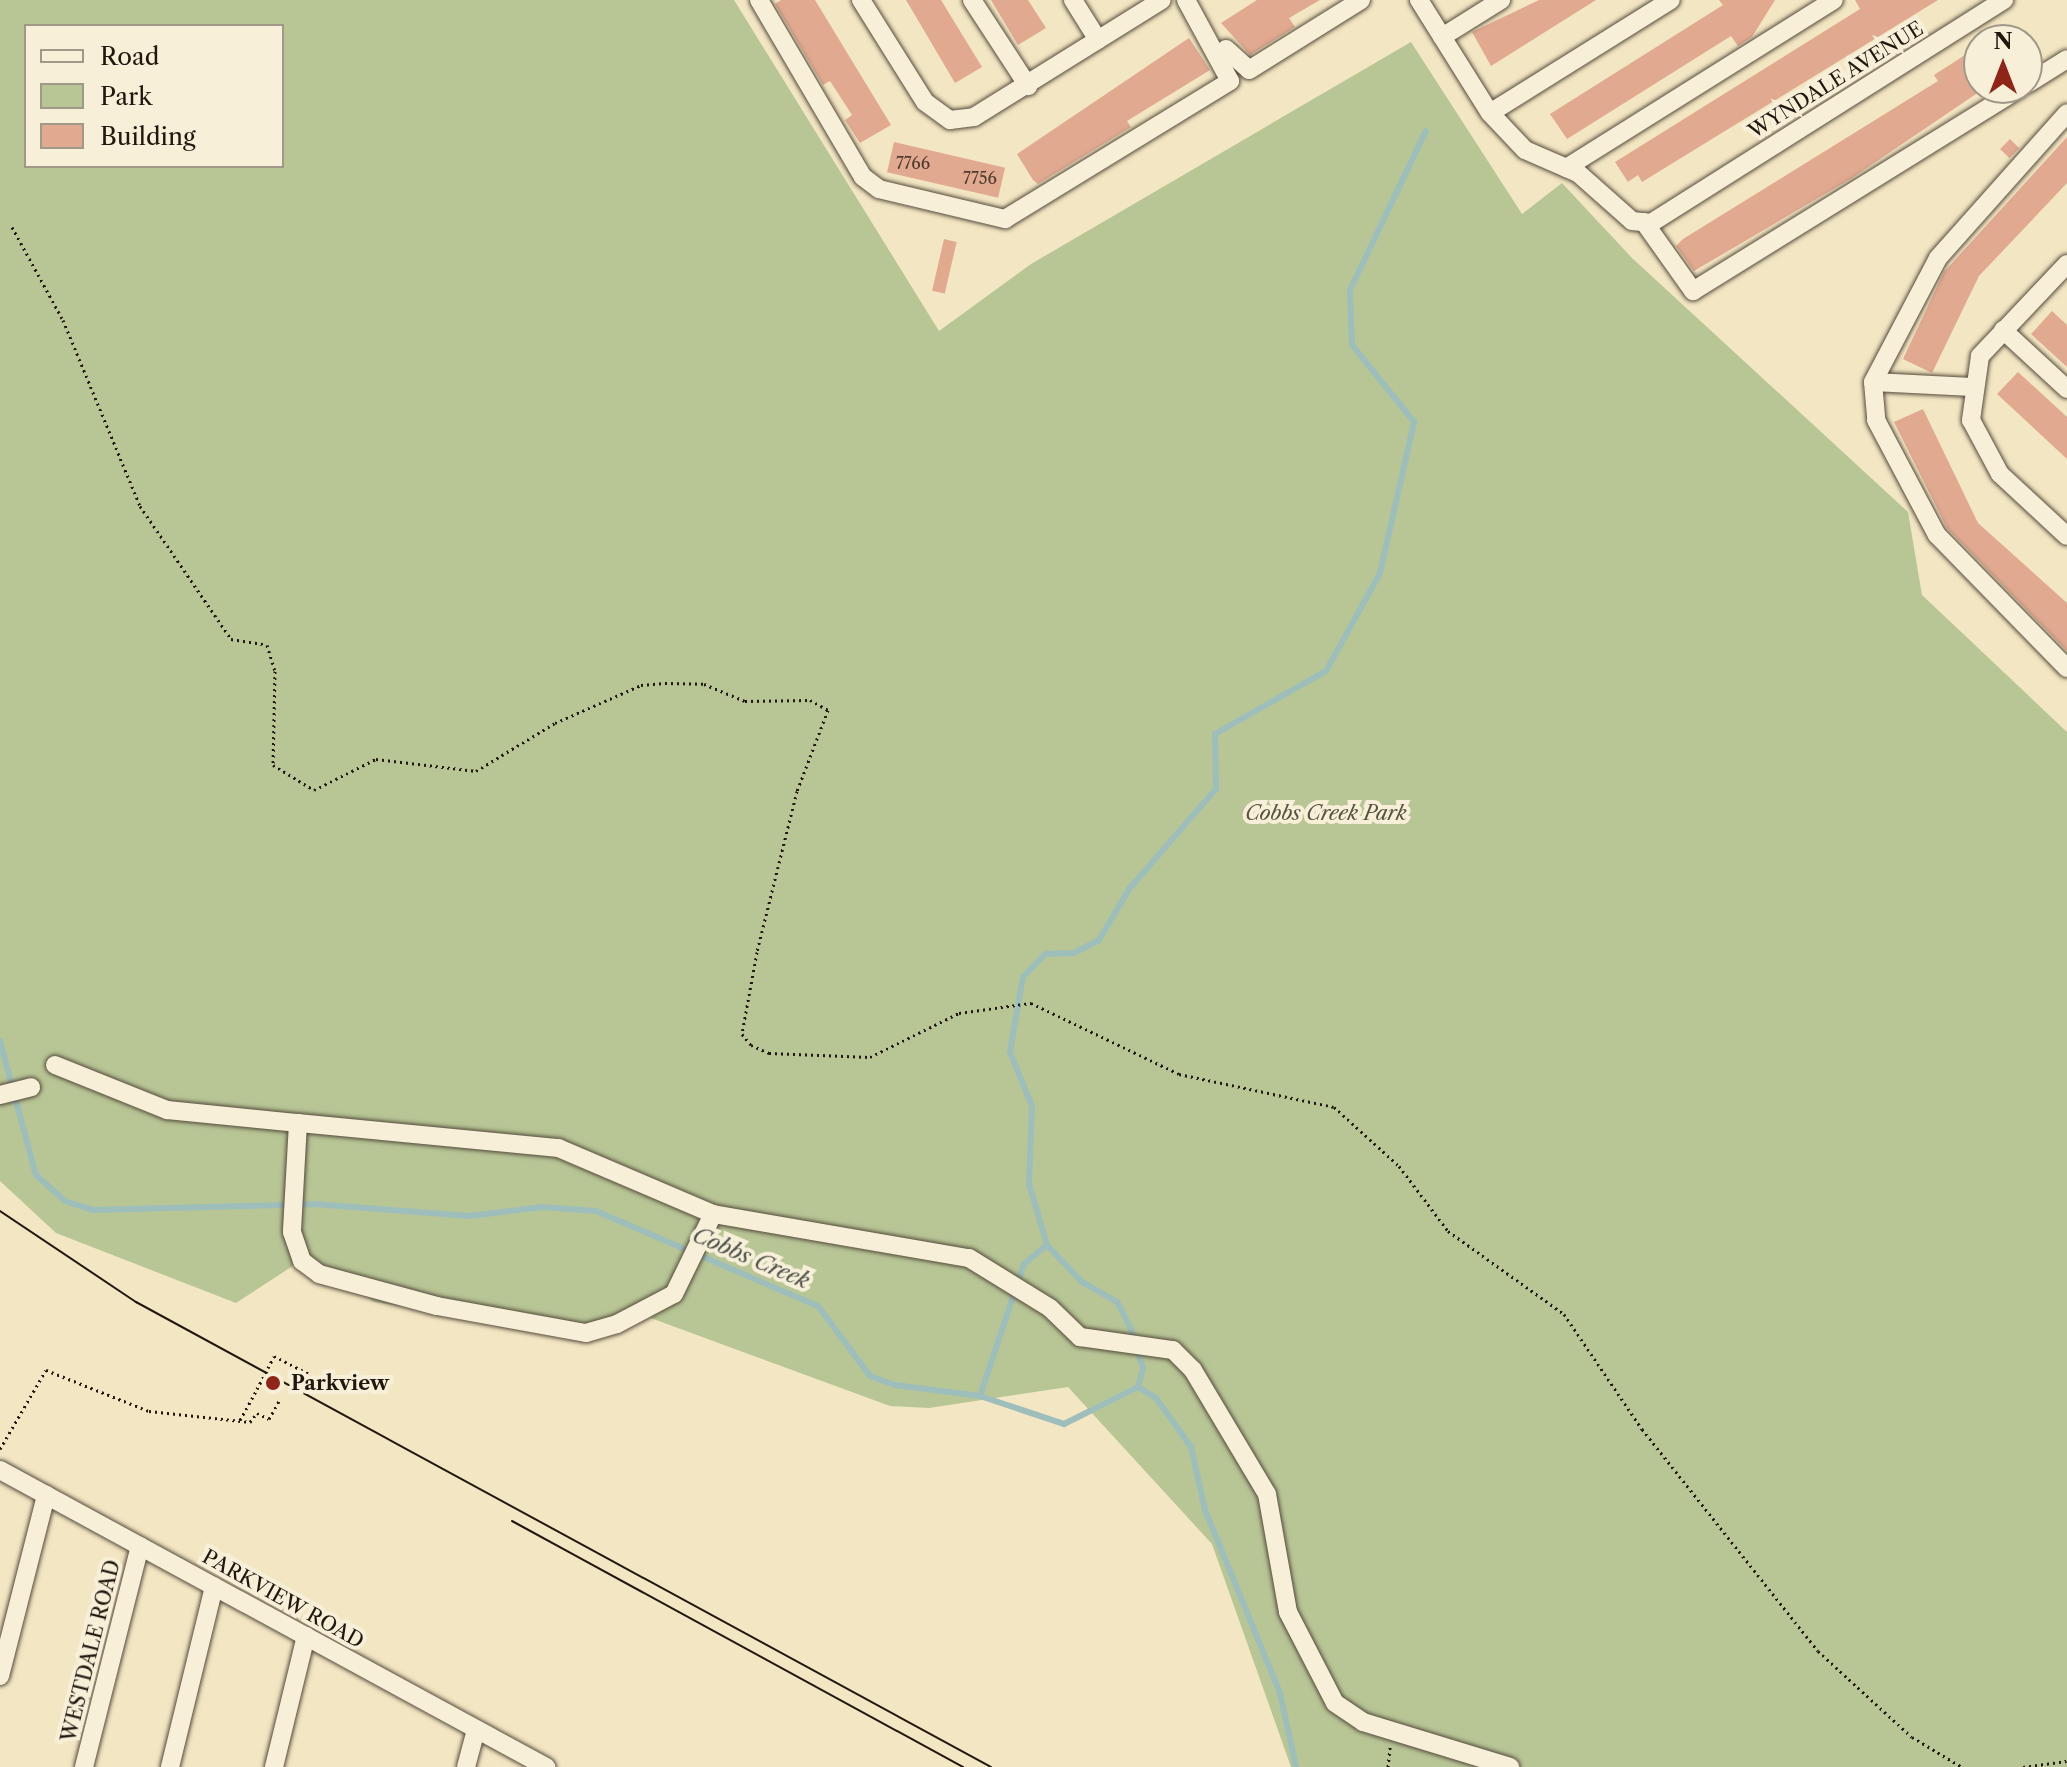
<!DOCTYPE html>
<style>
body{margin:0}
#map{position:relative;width:2067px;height:1767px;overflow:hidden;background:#f3e6c3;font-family:"Libre Caslon Text",serif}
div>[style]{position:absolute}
.green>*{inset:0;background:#b8c696}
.stream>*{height:6px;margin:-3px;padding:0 3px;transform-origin:3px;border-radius:3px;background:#9dbebb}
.building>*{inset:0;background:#e1a990;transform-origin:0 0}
.path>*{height:3px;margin-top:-1.5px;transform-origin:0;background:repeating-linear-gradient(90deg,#20170f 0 2px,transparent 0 6px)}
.roads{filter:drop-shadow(0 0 2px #554b3c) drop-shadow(0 0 2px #554b3c)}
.minor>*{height:18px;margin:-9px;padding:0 9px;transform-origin:9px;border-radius:9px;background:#f7efd8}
.tram>*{height:2px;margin:-1px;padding:0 1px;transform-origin:1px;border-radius:1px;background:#20170f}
.path-bridge>*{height:3px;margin-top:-1.5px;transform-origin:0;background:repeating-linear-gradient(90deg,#20170f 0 2px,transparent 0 6px)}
.dots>*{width:22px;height:22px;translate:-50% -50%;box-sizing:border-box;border:4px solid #f7efd8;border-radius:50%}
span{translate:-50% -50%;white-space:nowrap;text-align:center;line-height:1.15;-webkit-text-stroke:8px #f7efd8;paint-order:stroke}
.number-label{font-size:16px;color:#503c2f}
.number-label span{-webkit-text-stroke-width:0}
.street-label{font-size:20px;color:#20170f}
.park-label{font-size:20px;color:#55543e;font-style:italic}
.poi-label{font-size:20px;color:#20170f;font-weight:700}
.left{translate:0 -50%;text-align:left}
.water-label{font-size:22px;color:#4c514b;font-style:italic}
.legend{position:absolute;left:24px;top:24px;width:260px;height:144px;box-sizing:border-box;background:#f7efd8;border:2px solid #a19988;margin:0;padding:10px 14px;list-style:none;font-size:24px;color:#20170f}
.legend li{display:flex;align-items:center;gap:16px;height:40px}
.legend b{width:40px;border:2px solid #a19988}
.north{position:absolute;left:1963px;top:24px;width:80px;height:80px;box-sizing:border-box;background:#f7efd8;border:2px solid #a19988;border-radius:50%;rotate:0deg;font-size:22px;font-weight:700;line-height:32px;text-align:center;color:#20170f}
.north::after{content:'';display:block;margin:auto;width:28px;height:36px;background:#8f2418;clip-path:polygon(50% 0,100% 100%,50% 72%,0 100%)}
</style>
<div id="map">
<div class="green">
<div style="clip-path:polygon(evenodd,0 0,734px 0,939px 331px,1031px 264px,1411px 42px,1522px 214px,1562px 183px,1632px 258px,1908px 512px,1922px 595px,2067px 732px,2067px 1767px,1291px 1767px,1212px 1544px,1068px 1387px,929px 1408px,890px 1406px,648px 1317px,592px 1337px,374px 1302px,308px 1256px,236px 1303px,56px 1233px,0 1181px,0 0,26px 26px,282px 26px,282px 166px,26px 166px,26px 26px)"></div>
</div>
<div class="stream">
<div style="left:0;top:1041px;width:139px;rotate:75deg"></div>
<div style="left:36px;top:1175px;width:39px;rotate:42deg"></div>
<div style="left:65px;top:1201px;width:28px;rotate:18deg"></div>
<div style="left:92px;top:1210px;width:222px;rotate:-1.5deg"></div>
<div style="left:314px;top:1204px;width:156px;rotate:4.4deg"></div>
<div style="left:470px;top:1216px;width:73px;rotate:-7.1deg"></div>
<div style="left:542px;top:1207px;width:54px;rotate:4.2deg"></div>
<div style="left:596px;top:1211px;width:241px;rotate:23.2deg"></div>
<div style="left:818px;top:1306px;width:87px;rotate:53.4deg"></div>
<div style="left:870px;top:1376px;width:27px;rotate:20deg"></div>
<div style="left:895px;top:1385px;width:86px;rotate:7.4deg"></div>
<div style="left:980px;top:1396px;width:89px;rotate:18.4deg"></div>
<div style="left:1064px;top:1424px;width:83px;rotate:-26.6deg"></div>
<div style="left:1138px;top:1387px;width:21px;rotate:31deg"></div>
<div style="left:1156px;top:1398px;width:60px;rotate:54.5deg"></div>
<div style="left:1191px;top:1447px;width:65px;rotate:77.5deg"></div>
<div style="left:1205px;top:1510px;width:198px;rotate:67.7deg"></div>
<div style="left:1280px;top:1693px;width:76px;rotate:77.8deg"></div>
<div style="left:1138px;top:1387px;width:20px;rotate:-75deg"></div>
<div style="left:1143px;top:1368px;width:43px;rotate:-107.6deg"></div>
<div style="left:1130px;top:1327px;width:28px;rotate:-117deg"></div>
<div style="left:1117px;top:1302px;width:40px;rotate:-150.3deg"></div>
<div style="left:1082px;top:1282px;width:51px;rotate:-133.4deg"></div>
<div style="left:1047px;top:1245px;width:64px;rotate:-106.4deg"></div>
<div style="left:1029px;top:1184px;width:78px;rotate:-87.8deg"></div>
<div style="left:1032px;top:1106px;width:58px;rotate:-112.2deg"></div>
<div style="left:1010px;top:1052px;width:76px;rotate:-80.2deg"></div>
<div style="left:1023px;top:977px;width:32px;rotate:-46deg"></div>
<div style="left:1045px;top:954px;width:29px;rotate:-2deg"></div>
<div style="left:1074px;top:953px;width:28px;rotate:-27deg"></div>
<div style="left:1099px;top:940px;width:59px;rotate:-59.5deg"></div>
<div style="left:1129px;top:889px;width:133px;rotate:-49deg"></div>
<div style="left:1216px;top:789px;width:55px;rotate:-91deg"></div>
<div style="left:1215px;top:734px;width:128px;rotate:-29.6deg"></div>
<div style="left:1326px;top:671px;width:112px;rotate:-61.1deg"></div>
<div style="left:1380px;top:573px;width:155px;rotate:-77.3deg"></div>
<div style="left:1414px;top:422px;width:99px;rotate:-128.8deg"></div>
<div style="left:1352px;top:345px;width:55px;rotate:-92.1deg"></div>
<div style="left:1350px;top:290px;width:176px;rotate:-64.5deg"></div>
<div style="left:980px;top:1396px;width:139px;rotate:-71.6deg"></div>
<div style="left:1024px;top:1264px;width:30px;rotate:-40deg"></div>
</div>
<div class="building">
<div style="clip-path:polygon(781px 0,815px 0,891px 125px,860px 143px,845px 120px,852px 115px,830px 81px,823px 85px,775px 4px)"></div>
<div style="clip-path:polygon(906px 0,941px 0,982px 67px,955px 83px)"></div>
<div style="clip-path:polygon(991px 0,1028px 0,1046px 28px,1018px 45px)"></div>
<div style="clip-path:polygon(1257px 0,1320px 0,1289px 18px,1295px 27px,1250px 55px,1221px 23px)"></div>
<div style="clip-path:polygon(1539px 0,1596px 0,1491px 66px,1472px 32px)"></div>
<div style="clip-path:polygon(1719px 0,1775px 0,1752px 37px,1738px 46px,1731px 36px,1567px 139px,1550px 114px,1723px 5px)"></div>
<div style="clip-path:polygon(1855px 0,1938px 0,1642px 182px,1638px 175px,1628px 182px,1615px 162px,1860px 9px)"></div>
<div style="clip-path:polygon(1189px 38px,1210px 70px,1127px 121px,1131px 127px,1038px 184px,1033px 180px,1017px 154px)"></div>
<div style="clip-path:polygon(1979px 46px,1979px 92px,1852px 178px,1694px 271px,1676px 246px,1683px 239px,1938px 81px,1934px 75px)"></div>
<div style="clip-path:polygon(2067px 137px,2067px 183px,1979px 276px,1932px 373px,1903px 359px,1944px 272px)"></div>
<div style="left:2010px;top:139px;width:13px;height:14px;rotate:45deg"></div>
<div style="left:894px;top:142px;width:114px;height:31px;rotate:13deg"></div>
<div style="left:944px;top:239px;width:13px;height:53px;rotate:13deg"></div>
<div style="clip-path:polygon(2052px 311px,2067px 325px,2067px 367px,2031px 334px)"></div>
<div style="clip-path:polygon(2018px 372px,2067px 417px,2067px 459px,1997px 394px)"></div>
<div style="clip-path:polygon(1923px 409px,1978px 523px,2067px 603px,2067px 651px,1947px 528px,1894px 422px)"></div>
</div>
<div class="path">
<div style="left:12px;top:227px;width:106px;rotate:61.3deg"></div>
<div style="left:63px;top:320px;width:201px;rotate:67.5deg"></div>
<div style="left:140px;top:506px;width:161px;rotate:55.6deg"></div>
<div style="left:231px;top:639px;width:36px;rotate:9deg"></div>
<div style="left:267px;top:645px;width:27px;rotate:73deg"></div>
<div style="left:275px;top:671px;width:94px;rotate:91.2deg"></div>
<div style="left:273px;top:765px;width:48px;rotate:31.4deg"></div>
<div style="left:314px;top:790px;width:69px;rotate:-26.6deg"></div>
<div style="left:376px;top:759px;width:101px;rotate:6.8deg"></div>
<div style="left:476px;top:771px;width:92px;rotate:-31.3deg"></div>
<div style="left:555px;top:723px;width:94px;rotate:-23.8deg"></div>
<div style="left:641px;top:685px;width:24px;rotate:-5deg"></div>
<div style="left:665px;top:683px;width:39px;rotate:1deg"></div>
<div style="left:704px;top:684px;width:44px;rotate:22.5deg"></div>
<div style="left:745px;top:701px;width:65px;rotate:-0.9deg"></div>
<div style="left:810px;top:700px;width:21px;rotate:29deg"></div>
<div style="left:828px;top:710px;width:87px;rotate:110.9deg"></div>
<div style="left:797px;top:791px;width:166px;rotate:104deg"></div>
<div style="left:757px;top:952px;width:83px;rotate:100.4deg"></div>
<div style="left:742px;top:1034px;width:14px;rotate:51deg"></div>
<div style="left:751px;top:1045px;width:20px;rotate:24deg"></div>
<div style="left:769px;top:1053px;width:101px;rotate:2.3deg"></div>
<div style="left:870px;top:1057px;width:99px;rotate:-26.3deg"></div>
<div style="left:959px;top:1013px;width:73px;rotate:-7.9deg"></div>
<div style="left:1031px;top:1003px;width:164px;rotate:25.6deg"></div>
<div style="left:1179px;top:1074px;width:158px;rotate:12deg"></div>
<div style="left:1334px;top:1107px;width:88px;rotate:42.2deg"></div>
<div style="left:1399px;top:1166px;width:81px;rotate:53deg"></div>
<div style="left:1448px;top:1231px;width:143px;rotate:35.6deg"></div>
<div style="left:1564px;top:1314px;width:139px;rotate:55.9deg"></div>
<div style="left:1642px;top:1429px;width:283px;rotate:51.6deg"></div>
<div style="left:1818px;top:1651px;width:127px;rotate:42.5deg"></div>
<div style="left:1912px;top:1737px;width:58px;rotate:31deg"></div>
<div style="left:268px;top:1368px;width:13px;rotate:-63deg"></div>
<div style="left:274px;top:1356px;width:42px;rotate:27.2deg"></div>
<div style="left:311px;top:1375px;width:13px;rotate:119deg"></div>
<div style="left:240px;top:1420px;width:35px;rotate:-61deg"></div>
<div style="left:0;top:1449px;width:91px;rotate:-59.8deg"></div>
<div style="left:46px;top:1370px;width:111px;rotate:21.7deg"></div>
<div style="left:149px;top:1411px;width:102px;rotate:6.2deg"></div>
<div style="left:250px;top:1422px;width:11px;rotate:-52deg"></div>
<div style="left:257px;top:1413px;width:13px;rotate:27deg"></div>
<div style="left:269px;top:1419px;width:23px;rotate:-61deg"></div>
<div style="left:1388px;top:1767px;width:20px;rotate:-84deg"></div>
<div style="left:2023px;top:1767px;width:44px;rotate:-7.8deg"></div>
</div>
<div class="roads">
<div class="minor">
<div style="left:759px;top:0;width:205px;rotate:59.6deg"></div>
<div style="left:863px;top:177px;width:20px;rotate:37deg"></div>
<div style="left:879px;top:189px;width:130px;rotate:13.4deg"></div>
<div style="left:1005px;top:219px;width:264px;rotate:-31.5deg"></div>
<div style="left:1230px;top:81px;width:92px;rotate:-118.5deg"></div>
<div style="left:861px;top:0;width:120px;rotate:57.9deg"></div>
<div style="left:925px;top:102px;width:31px;rotate:36deg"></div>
<div style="left:950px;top:120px;width:24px;rotate:-7deg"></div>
<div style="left:974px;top:117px;width:221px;rotate:-31.9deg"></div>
<div style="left:972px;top:0;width:103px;rotate:56.9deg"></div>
<div style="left:1073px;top:0;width:47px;rotate:58deg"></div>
<div style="left:1419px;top:0;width:133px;rotate:57.9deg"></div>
<div style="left:1490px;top:113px;width:51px;rotate:46.6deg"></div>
<div style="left:1525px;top:150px;width:58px;rotate:23.5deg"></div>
<div style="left:1578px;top:173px;width:72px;rotate:41.6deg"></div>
<div style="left:1632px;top:221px;width:19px;rotate:6deg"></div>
<div style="left:1651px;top:223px;width:418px;rotate:-32.3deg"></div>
<div style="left:1442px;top:37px;width:70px;rotate:-32.1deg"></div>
<div style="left:1226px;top:49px;width:31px;rotate:42deg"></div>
<div style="left:1249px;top:70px;width:132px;rotate:-32deg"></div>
<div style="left:2027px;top:84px;width:47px;rotate:-32deg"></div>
<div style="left:1490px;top:113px;width:213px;rotate:-32deg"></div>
<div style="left:1566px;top:168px;width:316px;rotate:-32.1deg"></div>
<div style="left:1644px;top:222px;width:85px;rotate:54.6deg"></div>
<div style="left:1693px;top:291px;width:385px;rotate:-31.8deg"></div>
<div style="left:2067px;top:264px;width:127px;rotate:133.4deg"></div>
<div style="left:1980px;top:356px;width:65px;rotate:98deg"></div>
<div style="left:1971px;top:420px;width:61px;rotate:61.8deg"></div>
<div style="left:2000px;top:474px;width:91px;rotate:42.8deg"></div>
<div style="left:2003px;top:330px;width:87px;rotate:42.7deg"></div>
<div style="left:1873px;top:382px;width:38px;rotate:85deg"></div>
<div style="left:1876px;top:420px;width:130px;rotate:62.1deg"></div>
<div style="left:1937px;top:535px;width:186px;rotate:45.7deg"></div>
<div style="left:1972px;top:387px;width:99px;rotate:-177.1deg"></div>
<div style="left:1873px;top:382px;width:140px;rotate:-62.3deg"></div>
<div style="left:1938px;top:258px;width:194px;rotate:-48.3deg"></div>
<div style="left:55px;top:1065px;width:121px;rotate:21.9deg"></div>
<div style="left:167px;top:1110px;width:132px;rotate:5.7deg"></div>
<div style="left:0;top:1095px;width:32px;rotate:-14deg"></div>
<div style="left:713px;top:1214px;width:168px;rotate:-156.9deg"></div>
<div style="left:558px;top:1148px;width:261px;rotate:-174.5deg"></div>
<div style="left:298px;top:1123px;width:109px;rotate:93.2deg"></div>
<div style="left:292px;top:1232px;width:31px;rotate:71deg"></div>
<div style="left:302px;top:1261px;width:21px;rotate:37deg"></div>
<div style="left:319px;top:1274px;width:122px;rotate:15.2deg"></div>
<div style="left:437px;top:1306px;width:151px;rotate:10.3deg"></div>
<div style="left:586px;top:1333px;width:32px;rotate:-16deg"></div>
<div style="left:617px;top:1324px;width:64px;rotate:-27.8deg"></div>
<div style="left:674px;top:1294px;width:89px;rotate:-64deg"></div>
<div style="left:713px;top:1214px;width:260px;rotate:9.8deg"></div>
<div style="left:969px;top:1258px;width:95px;rotate:31.7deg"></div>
<div style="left:1050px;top:1308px;width:42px;rotate:44deg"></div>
<div style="left:1080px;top:1337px;width:94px;rotate:8deg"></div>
<div style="left:1173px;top:1350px;width:28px;rotate:45deg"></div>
<div style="left:1193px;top:1370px;width:144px;rotate:59.2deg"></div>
<div style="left:1267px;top:1494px;width:120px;rotate:79.9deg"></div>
<div style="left:1288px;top:1612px;width:102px;rotate:62.7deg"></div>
<div style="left:1335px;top:1703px;width:34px;rotate:34deg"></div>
<div style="left:1363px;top:1722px;width:154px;rotate:17deg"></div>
<div style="left:0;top:1470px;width:622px;rotate:28.54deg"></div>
<div style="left:0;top:1676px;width:187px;rotate:-75.7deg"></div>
<div style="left:84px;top:1767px;width:228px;rotate:-75.8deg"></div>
<div style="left:170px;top:1767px;width:186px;rotate:-76.3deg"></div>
<div style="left:274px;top:1767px;width:135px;rotate:-76.3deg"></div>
<div style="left:466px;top:1767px;width:39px;rotate:-75deg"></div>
</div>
</div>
<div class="tram">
<div style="left:0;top:1211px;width:164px;rotate:33.8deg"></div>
<div style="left:136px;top:1302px;width:973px;rotate:28.54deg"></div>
<div style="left:512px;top:1521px;width:514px;rotate:28.61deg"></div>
</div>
<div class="path-bridge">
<div style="left:257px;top:1389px;width:24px;rotate:-62deg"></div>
</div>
<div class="dots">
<div style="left:273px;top:1383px;background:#8f2418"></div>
</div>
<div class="number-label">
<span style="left:913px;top:163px">7766</span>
<span style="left:980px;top:178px">7756</span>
</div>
<div class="street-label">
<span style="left:1836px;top:80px;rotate:-32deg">WYNDALE AVENUE</span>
<span style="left:283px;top:1599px;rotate:29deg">PARKVIEW ROAD</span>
<span style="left:91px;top:1651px;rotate:-76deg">WESTDALE ROAD</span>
</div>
<div class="park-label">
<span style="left:1326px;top:813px">Cobbs Creek Park</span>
</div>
<div class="poi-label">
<span class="left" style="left:291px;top:1383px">Parkview</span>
</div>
<div class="water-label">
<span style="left:751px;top:1258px;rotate:23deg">Cobbs Creek</span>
</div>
<ul class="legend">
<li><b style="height:10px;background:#f7efd8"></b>Road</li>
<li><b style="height:22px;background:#b8c696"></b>Park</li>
<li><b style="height:22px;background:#e1a990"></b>Building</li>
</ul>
<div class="north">N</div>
</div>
